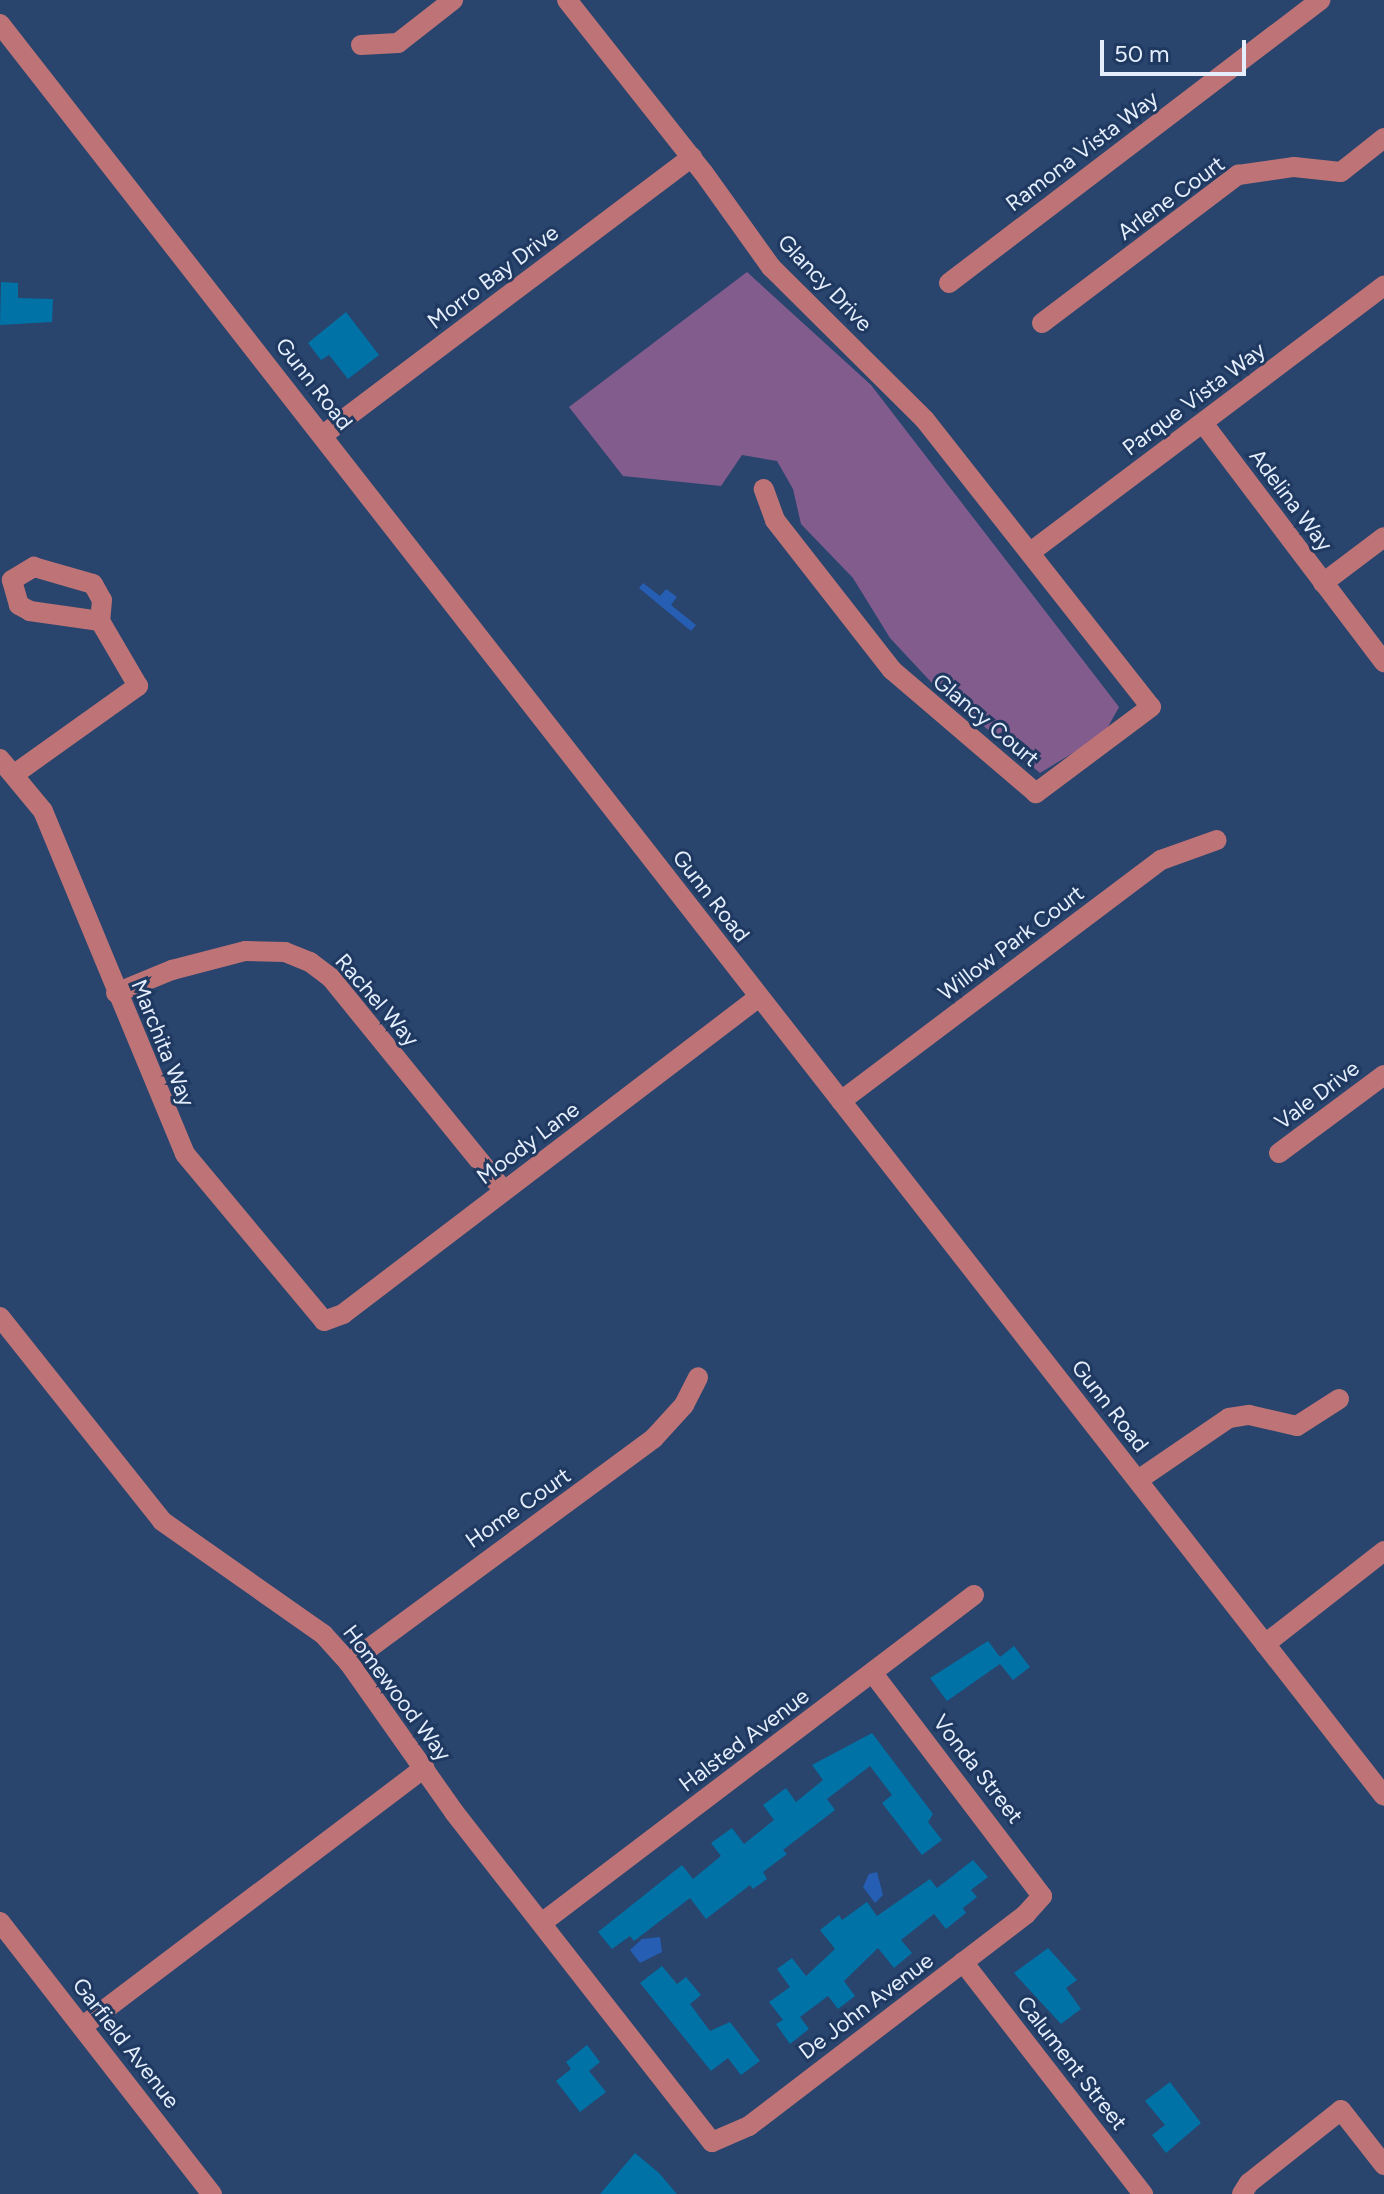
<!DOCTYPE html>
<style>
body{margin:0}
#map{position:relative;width:1384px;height:2194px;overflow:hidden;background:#29446d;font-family:Figtree,sans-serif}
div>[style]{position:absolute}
.green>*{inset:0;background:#835c8e}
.water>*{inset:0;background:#265eb3}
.building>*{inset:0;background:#0072a6}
.minor>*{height:20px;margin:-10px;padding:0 10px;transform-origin:10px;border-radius:10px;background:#be7476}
span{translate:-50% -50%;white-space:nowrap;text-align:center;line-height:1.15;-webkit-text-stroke:6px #1f3961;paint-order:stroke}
.street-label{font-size:22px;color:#e4eefd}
.scale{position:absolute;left:1100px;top:40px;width:146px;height:36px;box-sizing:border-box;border:4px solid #e4eefd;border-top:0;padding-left:10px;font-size:24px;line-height:28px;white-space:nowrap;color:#e4eefd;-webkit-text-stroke:6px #1f3961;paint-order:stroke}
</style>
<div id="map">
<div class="green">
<div style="clip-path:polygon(747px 272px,871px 385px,1119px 707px,1104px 734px,1040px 773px,931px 682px,890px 638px,853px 578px,801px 524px,793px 489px,777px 461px,742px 455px,721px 486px,623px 476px,569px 407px)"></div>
</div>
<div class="water">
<div style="clip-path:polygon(643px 583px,660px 596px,666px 589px,677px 597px,671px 605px,696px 625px,691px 631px,639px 588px)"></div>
<div style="clip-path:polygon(877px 1872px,883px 1895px,875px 1903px,863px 1887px,869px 1874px)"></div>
<div style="clip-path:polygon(660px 1937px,662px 1952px,640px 1963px,630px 1950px,642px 1939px)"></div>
</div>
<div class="building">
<div style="clip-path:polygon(1px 282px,18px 283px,18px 298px,53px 299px,52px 322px,0 325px)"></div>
<div style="clip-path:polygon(346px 312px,379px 355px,348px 379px,329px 355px,321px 360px,308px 343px)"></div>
<div style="clip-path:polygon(988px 1641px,1000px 1657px,1014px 1646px,1030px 1667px,1013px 1680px,1000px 1664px,947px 1701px,930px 1678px)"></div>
<div style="clip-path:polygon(872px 1733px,933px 1814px,928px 1822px,942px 1840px,922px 1855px,882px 1803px,892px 1795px,870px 1766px,827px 1799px,835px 1810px,783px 1850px,787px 1854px,763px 1872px,767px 1879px,753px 1889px,750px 1885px,706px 1919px,690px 1898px,634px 1941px,630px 1936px,612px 1949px,598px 1932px,682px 1865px,693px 1879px,721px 1856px,711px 1843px,732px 1828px,744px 1844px,774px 1820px,763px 1805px,786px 1788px,796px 1802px,823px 1780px,812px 1765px)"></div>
<div style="clip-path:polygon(973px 1860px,988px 1877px,971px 1890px,977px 1897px,963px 1908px,966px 1913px,946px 1929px,934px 1914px,901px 1940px,912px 1953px,894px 1968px,878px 1948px,844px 1981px,855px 1996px,838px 2009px,828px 1996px,800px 2017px,809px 2029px,790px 2044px,776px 2024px,783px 2020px,769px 2002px,790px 1987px,777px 1969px,792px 1958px,806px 1976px,835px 1949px,820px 1930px,839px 1915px,842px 1920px,867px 1902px,877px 1916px,930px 1879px,937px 1888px)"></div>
<div style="clip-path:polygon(1048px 1948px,1077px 1980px,1066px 1988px,1081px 2009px,1061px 2024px,1014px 1973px)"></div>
<div style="clip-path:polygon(662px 1966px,677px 1984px,686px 1977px,701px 1995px,690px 2004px,710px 2031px,730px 2022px,760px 2061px,741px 2075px,728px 2058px,711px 2071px,640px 1983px)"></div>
<div style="clip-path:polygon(587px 2045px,600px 2062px,589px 2071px,606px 2092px,580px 2112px,556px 2081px,571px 2069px,566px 2062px)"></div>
<div style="clip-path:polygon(1170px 2082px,1201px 2123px,1166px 2153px,1152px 2135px,1165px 2125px,1145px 2101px)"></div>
<div style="clip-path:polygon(635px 2153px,659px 2173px,677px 2194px,600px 2194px)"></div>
</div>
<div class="minor">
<div style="left:567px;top:0;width:219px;rotate:51.7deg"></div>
<div style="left:703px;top:172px;width:117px;rotate:54.4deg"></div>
<div style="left:771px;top:267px;width:217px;rotate:44.8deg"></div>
<div style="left:925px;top:420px;width:365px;rotate:51.8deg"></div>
<div style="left:1151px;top:707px;width:144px;rotate:143.2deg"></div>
<div style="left:1036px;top:793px;width:189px;rotate:-139.5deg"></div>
<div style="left:892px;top:670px;width:190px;rotate:-128deg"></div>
<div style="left:775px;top:520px;width:33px;rotate:-110deg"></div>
<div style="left:0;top:24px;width:2248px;rotate:52.01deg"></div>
<div style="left:361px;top:45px;width:37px;rotate:-3deg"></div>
<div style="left:398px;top:43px;width:70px;rotate:-38deg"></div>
<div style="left:949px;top:283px;width:467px;rotate:-37.3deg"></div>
<div style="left:1042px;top:323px;width:246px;rotate:-37.1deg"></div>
<div style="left:1238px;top:175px;width:57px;rotate:-8.1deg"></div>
<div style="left:1294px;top:167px;width:47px;rotate:6.1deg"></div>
<div style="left:1341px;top:172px;width:55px;rotate:-38.3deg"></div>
<div style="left:1203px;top:423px;width:300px;rotate:52.9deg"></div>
<div style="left:323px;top:435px;width:462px;rotate:-37deg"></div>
<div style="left:1032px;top:551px;width:441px;rotate:-37deg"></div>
<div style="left:34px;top:567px;width:61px;rotate:16.1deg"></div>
<div style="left:93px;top:584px;width:18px;rotate:61deg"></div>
<div style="left:102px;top:600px;width:21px;rotate:95deg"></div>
<div style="left:100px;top:621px;width:71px;rotate:-171.9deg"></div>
<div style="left:30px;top:611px;width:13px;rotate:-151deg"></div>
<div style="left:19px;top:605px;width:26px;rotate:-106deg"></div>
<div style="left:12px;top:580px;width:26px;rotate:-31deg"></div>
<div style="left:1323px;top:583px;width:76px;rotate:-37deg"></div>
<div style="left:0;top:759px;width:67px;rotate:50.4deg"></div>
<div style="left:43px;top:811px;width:371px;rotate:67.5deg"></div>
<div style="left:185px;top:1154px;width:217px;rotate:50.2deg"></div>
<div style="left:324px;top:1321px;width:20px;rotate:-20deg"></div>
<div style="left:343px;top:1314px;width:523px;rotate:-37.31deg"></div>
<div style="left:16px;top:773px;width:150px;rotate:-35.5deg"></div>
<div style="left:138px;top:686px;width:75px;rotate:-120.3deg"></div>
<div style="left:116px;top:993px;width:61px;rotate:-22.3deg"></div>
<div style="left:172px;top:970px;width:75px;rotate:-14.6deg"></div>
<div style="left:245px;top:951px;width:40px;rotate:1.4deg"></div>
<div style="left:285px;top:952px;width:27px;rotate:22deg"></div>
<div style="left:310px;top:962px;width:26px;rotate:37deg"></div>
<div style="left:331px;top:978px;width:274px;rotate:50.9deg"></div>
<div style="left:841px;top:1101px;width:401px;rotate:-37deg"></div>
<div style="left:1161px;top:860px;width:59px;rotate:-19.7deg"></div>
<div style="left:1279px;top:1153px;width:131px;rotate:-36.6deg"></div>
<div style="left:0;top:1317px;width:260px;rotate:51.5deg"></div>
<div style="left:162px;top:1521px;width:197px;rotate:35.1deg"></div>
<div style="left:323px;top:1634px;width:39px;rotate:48deg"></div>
<div style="left:349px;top:1663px;width:182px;rotate:54.8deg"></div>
<div style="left:454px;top:1812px;width:419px;rotate:52deg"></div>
<div style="left:712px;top:2142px;width:40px;rotate:-23.4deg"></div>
<div style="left:749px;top:2126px;width:349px;rotate:-37.4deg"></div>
<div style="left:1026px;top:1914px;width:24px;rotate:-48deg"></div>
<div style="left:1042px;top:1896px;width:280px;rotate:-127.2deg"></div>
<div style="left:1138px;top:1480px;width:110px;rotate:-34.3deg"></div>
<div style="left:1229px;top:1418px;width:20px;rotate:-9deg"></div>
<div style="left:1249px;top:1415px;width:49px;rotate:12.9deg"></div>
<div style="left:1297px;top:1426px;width:50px;rotate:-32.7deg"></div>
<div style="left:1265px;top:1644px;width:151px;rotate:-38deg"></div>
<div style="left:349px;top:1663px;width:379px;rotate:-36.4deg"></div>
<div style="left:654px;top:1438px;width:45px;rotate:-47.7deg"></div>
<div style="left:684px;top:1405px;width:31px;rotate:-63deg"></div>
<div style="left:0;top:1922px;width:345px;rotate:52.1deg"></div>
<div style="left:543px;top:1922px;width:541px;rotate:-37.19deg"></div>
<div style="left:963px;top:1962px;width:294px;rotate:52.2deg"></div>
<div style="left:83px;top:2026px;width:428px;rotate:-37.1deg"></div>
<div style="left:1242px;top:2194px;width:13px;rotate:-58deg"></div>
<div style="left:1249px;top:2183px;width:117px;rotate:-38.4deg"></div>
<div style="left:1341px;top:2110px;width:70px;rotate:52deg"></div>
</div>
<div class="street-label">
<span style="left:1082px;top:151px;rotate:-37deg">Ramona Vista Way</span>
<span style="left:1171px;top:198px;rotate:-36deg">Arlene Court</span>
<span style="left:493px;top:277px;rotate:-37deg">Morro Bay Drive</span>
<span style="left:825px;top:283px;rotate:46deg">Glancy Drive</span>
<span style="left:314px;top:384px;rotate:52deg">Gunn Road</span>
<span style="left:1194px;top:399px;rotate:-37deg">Parque Vista Way</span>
<span style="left:1291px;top:500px;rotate:53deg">Adelina Way</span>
<span style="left:986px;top:720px;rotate:40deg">Glancy Court</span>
<span style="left:711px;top:896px;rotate:52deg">Gunn Road</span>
<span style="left:1011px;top:943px;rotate:-37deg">Willow Park Court</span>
<span style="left:377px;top:1000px;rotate:49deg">Rachel Way</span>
<span style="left:163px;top:1043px;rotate:68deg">Marchita Way</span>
<span style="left:1317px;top:1095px;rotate:-37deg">Vale Drive</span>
<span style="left:528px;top:1143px;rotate:-37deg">Moody Lane</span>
<span style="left:1110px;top:1406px;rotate:52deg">Gunn Road</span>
<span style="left:518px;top:1508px;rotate:-35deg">Home Court</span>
<span style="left:397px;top:1693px;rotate:53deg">Homewood Way</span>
<span style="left:744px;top:1740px;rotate:-37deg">Halsted Avenue</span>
<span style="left:978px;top:1769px;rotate:52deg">Vonda Street</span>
<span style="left:866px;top:2006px;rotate:-37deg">De John Avenue</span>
<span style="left:126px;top:2043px;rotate:52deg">Garfield Avenue</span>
<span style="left:1072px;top:2063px;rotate:52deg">Calument Street</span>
</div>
<div class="scale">50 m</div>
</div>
